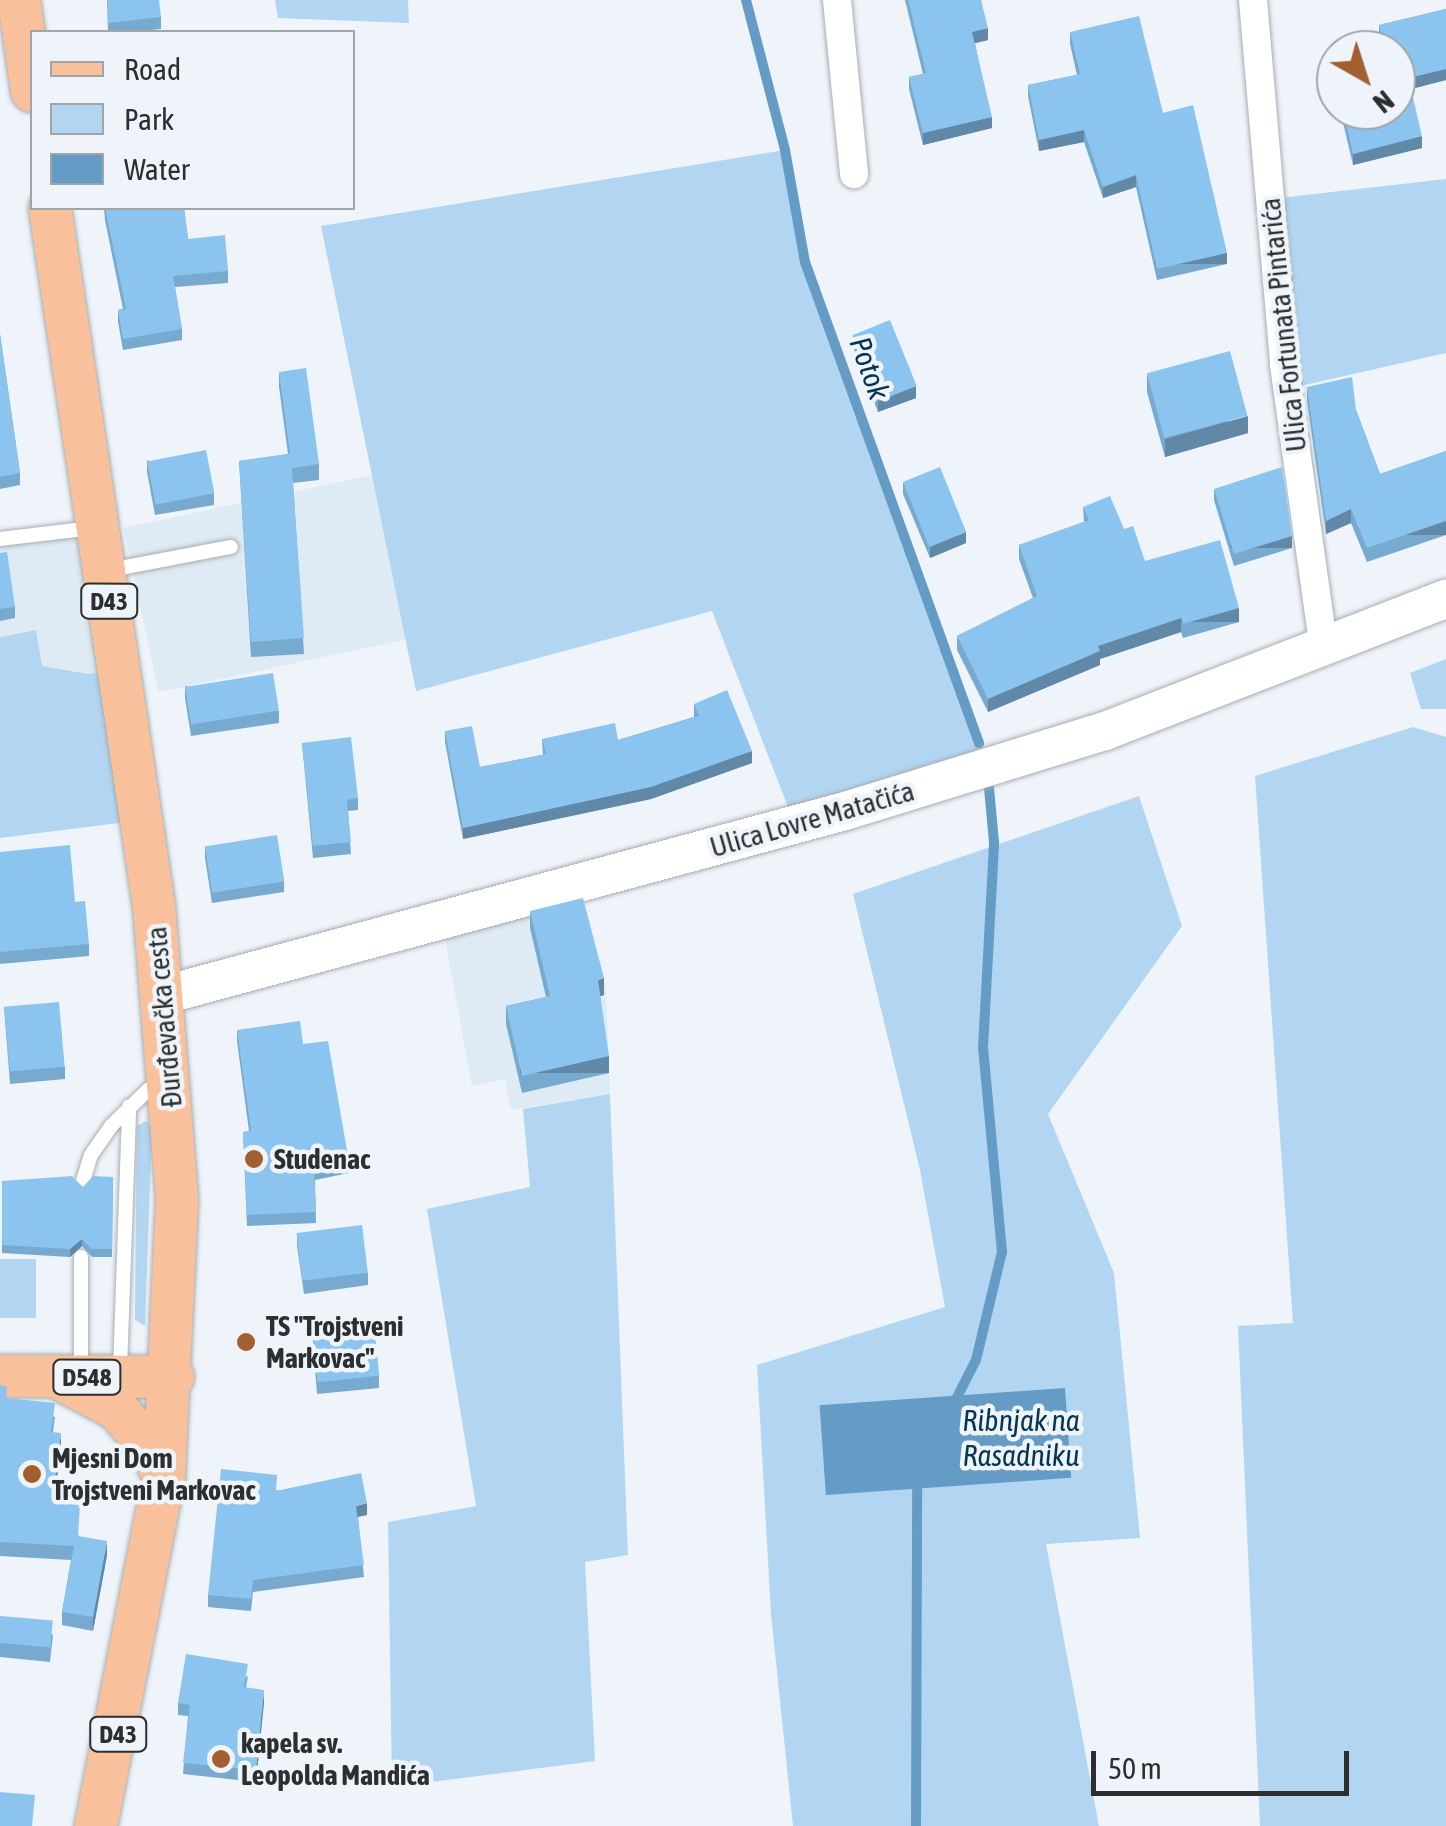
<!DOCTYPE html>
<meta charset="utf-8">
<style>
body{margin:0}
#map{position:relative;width:1446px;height:1826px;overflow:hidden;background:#eef4f9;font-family:"Asap Condensed",sans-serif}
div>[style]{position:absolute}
.built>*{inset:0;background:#deeaf4;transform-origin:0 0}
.green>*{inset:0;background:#b2d6f2;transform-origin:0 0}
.water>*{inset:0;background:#659cc6;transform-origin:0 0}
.stream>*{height:10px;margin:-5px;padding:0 5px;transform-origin:5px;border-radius:5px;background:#659cc6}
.roads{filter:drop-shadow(0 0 2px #a8adb2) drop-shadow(0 0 2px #a8adb2)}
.lane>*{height:14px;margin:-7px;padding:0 7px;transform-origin:7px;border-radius:7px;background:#fff}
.street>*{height:28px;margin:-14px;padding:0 14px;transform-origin:14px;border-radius:14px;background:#fff}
.secondary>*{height:38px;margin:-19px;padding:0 19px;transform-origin:19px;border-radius:19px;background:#fff}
.primary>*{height:42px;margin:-21px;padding:0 21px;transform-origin:21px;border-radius:21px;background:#f8c19b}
.wall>*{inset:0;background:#78a9ce}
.shaded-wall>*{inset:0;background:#6189a7;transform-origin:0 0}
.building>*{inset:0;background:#8bc4ef;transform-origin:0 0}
.dots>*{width:28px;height:28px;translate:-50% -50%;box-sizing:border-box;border:5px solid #eef4f9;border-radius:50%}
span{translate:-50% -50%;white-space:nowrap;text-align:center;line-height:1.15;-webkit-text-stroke:9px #eef4f9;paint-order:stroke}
.shield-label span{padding:2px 8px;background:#eef4f9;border:2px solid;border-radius:8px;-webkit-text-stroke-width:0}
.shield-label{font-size:25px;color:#2c2e2f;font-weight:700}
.street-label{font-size:28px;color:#2c2e2f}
.poi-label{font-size:28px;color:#2c2e2f;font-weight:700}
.left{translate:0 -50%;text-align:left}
.water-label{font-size:30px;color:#063551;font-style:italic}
.legend{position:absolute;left:30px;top:30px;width:325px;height:180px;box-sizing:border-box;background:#eef4f9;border:2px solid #a0a5a8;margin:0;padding:12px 18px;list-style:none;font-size:30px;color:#2c2e2f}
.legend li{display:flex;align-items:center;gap:20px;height:50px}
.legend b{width:50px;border:2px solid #a0a5a8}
.north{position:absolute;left:1316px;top:30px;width:100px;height:100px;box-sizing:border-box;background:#eef4f9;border:2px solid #a0a5a8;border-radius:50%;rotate:141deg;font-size:28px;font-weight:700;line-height:40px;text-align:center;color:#2c2e2f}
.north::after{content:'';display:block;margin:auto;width:35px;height:45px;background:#a45f30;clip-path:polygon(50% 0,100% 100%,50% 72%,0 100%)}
.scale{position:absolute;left:1091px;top:1751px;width:258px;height:45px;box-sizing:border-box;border:5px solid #2c2e2f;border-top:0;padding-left:12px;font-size:30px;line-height:35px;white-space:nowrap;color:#2c2e2f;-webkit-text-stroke:8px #eef4f9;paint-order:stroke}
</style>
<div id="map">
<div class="built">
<div style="left:372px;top:475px;width:168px;height:254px;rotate:78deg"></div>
<div style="clip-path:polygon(98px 528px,119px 670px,88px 674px,41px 666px,36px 630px,0 637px,0 540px)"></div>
<div style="clip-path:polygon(582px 901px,606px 989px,610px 1094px,511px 1110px,505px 1079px,472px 1086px,445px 939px)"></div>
</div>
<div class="green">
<div style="clip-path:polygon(275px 0,408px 0,409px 23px,278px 18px)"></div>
<div style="clip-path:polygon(785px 150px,805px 262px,985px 768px,795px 825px,712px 611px,416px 691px,321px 226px)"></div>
<div style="clip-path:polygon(1446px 179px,1446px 353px,1287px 389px,1270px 199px)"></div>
<div style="clip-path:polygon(36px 630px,42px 666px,88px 674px,119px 670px,142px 820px,0 838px,0 637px)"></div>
<div style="clip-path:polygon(1446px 659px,1446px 709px,1421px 709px,1410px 673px)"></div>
<div style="clip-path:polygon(1413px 727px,1446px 737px,1446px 1826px,1260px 1826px,1238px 1326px,1293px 1323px,1255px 776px)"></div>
<div style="clip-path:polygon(1139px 796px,1182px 926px,1048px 1114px,1114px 1273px,1140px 1538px,1046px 1544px,1099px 1826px,793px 1826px,771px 1614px,757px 1365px,945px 1307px,920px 1170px,853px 894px)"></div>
<div style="clip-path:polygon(610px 1094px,628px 1555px,585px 1562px,595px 1761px,392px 1787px,388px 1522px,476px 1506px,427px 1209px,530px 1187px,523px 1109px)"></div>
<div style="clip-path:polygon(146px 1121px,152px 1127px,145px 1326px,135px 1320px,137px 1126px)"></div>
<div style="left:0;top:1259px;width:36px;height:59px"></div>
</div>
<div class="water">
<div style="left:1065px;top:1388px;width:90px;height:246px;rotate:86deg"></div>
</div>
<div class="stream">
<div style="left:746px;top:0;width:155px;rotate:75.4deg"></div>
<div style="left:785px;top:150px;width:114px;rotate:79.9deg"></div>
<div style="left:805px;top:262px;width:512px;rotate:70.11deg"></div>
<div style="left:951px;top:1409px;width:55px;rotate:-63deg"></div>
<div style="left:976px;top:1360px;width:111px;rotate:-76.5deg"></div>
<div style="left:1002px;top:1252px;width:205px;rotate:-95.3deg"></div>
<div style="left:983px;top:1048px;width:206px;rotate:-86.9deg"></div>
<div style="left:994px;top:842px;width:54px;rotate:-95.3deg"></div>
<div style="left:916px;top:1826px;width:348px;rotate:-89.8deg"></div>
</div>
<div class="roads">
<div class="lane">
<div style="left:0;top:539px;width:93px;rotate:-6.8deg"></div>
<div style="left:110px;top:570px;width:123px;rotate:-10.8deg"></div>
<div style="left:82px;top:1184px;width:30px;rotate:-73deg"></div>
<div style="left:91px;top:1155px;width:35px;rotate:-55deg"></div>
<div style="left:111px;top:1126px;width:53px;rotate:-44.2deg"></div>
<div style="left:149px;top:1089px;width:16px;rotate:-14deg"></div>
<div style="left:120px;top:1370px;width:264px;rotate:-88deg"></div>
<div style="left:81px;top:1371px;width:114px;rotate:-90deg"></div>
</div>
<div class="street">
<div style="left:837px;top:0;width:175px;rotate:84.4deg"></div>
<div style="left:1253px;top:0;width:366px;rotate:85.1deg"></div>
<div style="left:1284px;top:365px;width:287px;rotate:82deg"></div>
</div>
<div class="secondary">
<div style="left:164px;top:995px;width:705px;rotate:-15.12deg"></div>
<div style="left:845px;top:811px;width:272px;rotate:-17.1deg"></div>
<div style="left:1105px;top:731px;width:366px;rotate:-21.2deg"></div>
</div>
<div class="primary">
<div style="left:19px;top:0;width:92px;rotate:81.9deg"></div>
<div style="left:50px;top:208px;width:706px;rotate:81.53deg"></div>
<div style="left:154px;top:906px;width:295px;rotate:85.5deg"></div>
<div style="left:177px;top:1200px;width:276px;rotate:92.7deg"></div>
<div style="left:164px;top:1476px;width:357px;rotate:101deg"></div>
<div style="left:0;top:1376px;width:173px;rotate:0.3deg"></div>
<div style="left:64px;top:1381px;width:60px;rotate:27.8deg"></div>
<div style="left:117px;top:1409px;width:48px;rotate:49.3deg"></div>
<div style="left:148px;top:1445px;width:35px;rotate:63deg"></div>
</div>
</div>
<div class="wall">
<div style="clip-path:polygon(107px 0,161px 17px,161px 29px,130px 32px,108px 32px)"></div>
<div style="clip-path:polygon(905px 0,981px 0,988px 40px,975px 43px,992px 128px,923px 145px,909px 89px,909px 77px,923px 74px)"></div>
<div style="clip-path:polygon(1446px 9px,1446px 80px,1411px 89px,1422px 148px,1353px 165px,1340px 110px,1396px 110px,1396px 50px,1382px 50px,1379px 37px,1379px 25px)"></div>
<div style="clip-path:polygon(1070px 32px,1163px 113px,1227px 264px,1157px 280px,1136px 187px,1103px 198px,1084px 142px,1039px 151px,1028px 96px,1028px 85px,1077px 75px,1070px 44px)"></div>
<div style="clip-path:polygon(104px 208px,184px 208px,188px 239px,228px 271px,228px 283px,175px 287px,182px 329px,182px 340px,123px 350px,118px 322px,118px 310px,123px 309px,105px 220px)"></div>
<div style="clip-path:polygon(0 334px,20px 473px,20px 485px,0 489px)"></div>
<div style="clip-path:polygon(853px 335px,916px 398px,878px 412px,853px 347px)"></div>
<div style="clip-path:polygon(279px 372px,319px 464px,319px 480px,293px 483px,304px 654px,251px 657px,239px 461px,288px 454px,279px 387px)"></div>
<div style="clip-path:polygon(1147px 375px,1248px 433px,1165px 457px,1147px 392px)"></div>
<div style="clip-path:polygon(1307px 387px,1356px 410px,1380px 474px,1446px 451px,1446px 535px,1367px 562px,1351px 523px,1326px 534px,1307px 401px)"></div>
<div style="clip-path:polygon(147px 460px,214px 493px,214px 505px,155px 515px,147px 472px)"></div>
<div style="clip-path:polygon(903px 482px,966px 543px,930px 558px,903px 494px)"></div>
<div style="clip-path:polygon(1214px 489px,1292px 548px,1234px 566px,1214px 500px)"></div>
<div style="clip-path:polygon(1083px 507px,1124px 529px,1145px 561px,1239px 622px,1183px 638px,1181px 632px,1100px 659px,1100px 665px,988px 712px,957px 650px,957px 636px,1033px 598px,1019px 559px,1019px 545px,1084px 522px)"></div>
<div style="clip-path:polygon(0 553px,15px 607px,15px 618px,0 621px)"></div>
<div style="clip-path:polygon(185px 686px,279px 711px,279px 723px,191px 736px,185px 698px)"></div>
<div style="clip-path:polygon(694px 704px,752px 763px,651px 799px,463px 839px,445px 742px,445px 731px,480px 767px,543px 755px,542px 739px,618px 740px,694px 717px)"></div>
<div style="clip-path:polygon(302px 743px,358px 798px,358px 810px,348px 811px,351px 854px,313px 858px)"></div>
<div style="clip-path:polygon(205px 846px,284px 881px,284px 892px,212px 903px,205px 858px)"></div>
<div style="clip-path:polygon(0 852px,89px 944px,89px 956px,0 964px)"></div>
<div style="clip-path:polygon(530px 911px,604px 995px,600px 996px,609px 1073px,522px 1093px,506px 1024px,506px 1006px,546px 997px,530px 928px)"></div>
<div style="clip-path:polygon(4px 1007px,65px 1067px,65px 1079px,10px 1084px)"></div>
<div style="clip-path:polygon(237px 1030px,303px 1044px,349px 1162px,349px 1173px,315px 1180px,316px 1223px,247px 1226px,243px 1132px,249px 1131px,237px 1041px)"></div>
<div style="clip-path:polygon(113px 1177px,112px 1257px,92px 1257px,82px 1246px,70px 1257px,2px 1253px,2px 1181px,83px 1187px)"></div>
<div style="clip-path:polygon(297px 1234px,368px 1273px,368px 1285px,304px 1294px,297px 1246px)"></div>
<div style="clip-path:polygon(312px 1330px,379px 1376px,379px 1388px,317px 1394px)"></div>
<div style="clip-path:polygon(0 1385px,7px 1398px,55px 1417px,53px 1432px,61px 1447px,54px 1503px,79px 1536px,107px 1555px,93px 1631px,62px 1625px,62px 1612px,71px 1560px,0 1556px)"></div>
<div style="clip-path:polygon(277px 1490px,367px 1515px,358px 1517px,364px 1577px,253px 1592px,251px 1611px,208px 1607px,208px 1595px)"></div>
<div style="clip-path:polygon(0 1616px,53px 1635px,50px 1662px,0 1657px)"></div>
<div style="clip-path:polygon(248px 1676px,246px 1687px,264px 1702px,256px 1782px,183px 1774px,188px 1716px,178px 1715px,178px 1703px)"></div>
</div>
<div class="shaded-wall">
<div style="clip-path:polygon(988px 28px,988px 40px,972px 44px,972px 32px)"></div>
<div style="clip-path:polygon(1446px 69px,1446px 80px,1396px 93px,1396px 81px)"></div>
<div style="clip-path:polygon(992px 117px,992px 128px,923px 145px,923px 133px)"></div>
<div style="clip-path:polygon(1084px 130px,1084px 142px,1039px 151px,1039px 140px)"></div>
<div style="clip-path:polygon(1422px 136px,1422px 148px,1353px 165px,1353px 154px)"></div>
<div style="clip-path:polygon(1136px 175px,1136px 187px,1103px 198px,1103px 187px)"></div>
<div style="left:1227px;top:253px;width:11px;height:72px;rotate:90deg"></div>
<div style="clip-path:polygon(916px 386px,916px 398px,878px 412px,878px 401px)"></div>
<div style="clip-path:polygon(1248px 416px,1248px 433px,1165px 457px,1165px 439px)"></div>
<div style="clip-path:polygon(1351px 509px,1351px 523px,1326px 534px,1326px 521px)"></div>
<div style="left:1446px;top:521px;width:14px;height:83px;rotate:90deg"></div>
<div style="clip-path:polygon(966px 532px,966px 543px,930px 558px,930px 547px)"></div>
<div style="left:1292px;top:536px;width:12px;height:61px;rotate:90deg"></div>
<div style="left:1239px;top:608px;width:14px;height:58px;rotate:90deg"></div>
<div style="clip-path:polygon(1181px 618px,1181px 632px,1100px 659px,1100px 665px,988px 712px,988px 699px,1098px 646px)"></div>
<div style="clip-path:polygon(752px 751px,752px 763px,651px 799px,463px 839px,463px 828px)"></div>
<div style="clip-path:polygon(604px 978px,604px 995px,598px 997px,598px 980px)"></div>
<div style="left:609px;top:1056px;width:17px;height:89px;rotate:90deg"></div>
<div style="clip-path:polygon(82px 1239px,82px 1246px,70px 1257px,70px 1249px)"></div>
<div style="clip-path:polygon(61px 1433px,61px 1447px,52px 1517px,52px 1503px)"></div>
<div style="clip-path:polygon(367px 1503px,367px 1515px,356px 1517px,356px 1506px)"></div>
<div style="clip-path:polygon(107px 1541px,107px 1555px,93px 1631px,93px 1617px)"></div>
<div style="clip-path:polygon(264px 1690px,264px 1702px,256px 1782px,256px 1770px)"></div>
</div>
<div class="building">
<div style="clip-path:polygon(108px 0,159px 0,161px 17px,108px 23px)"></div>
<div style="clip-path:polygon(908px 0,981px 0,988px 28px,972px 32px,992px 117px,923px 133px,909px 77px,926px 73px)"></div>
<div style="clip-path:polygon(1446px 9px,1446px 69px,1396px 81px,1396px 50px,1385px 50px,1379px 25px)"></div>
<div style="clip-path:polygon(1139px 16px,1163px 113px,1193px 105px,1227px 253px,1157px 269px,1136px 175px,1103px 187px,1084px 130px,1039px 140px,1028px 85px,1080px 74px,1070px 32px)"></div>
<div style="clip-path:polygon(1409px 81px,1422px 136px,1353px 154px,1343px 110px,1396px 110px,1396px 84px)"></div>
<div style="clip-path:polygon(105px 208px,184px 208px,188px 239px,225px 235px,228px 271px,173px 276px,182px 329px,123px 339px,118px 310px,126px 309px)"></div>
<div style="left:890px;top:320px;width:71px;height:40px;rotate:68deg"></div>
<div style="clip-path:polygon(0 334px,20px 473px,0 477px)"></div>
<div style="left:1230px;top:351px;width:67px;height:86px;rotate:75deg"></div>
<div style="clip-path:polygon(306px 368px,319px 464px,292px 468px,304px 638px,251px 642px,239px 461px,290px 454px,279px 372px)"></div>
<div style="clip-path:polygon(1352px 377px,1356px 410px,1380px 474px,1446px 451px,1446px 521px,1367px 548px,1351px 509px,1326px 521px,1307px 387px)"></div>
<div style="left:206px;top:450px;width:44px;height:60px;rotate:79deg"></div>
<div style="left:940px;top:467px;width:70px;height:40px;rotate:68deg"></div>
<div style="clip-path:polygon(1282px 467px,1292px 536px,1234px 554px,1214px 489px)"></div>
<div style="clip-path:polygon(1110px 496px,1124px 529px,1133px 526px,1145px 561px,1220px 540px,1239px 608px,1183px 624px,1181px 618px,1098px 646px,1100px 651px,988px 699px,957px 636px,1037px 596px,1019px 545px,1089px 520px,1083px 507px)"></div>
<div style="clip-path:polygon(7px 552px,15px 607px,0 609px,0 553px)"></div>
<div style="left:273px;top:673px;width:38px;height:89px;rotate:81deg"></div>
<div style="clip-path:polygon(727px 690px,752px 751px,651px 787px,463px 828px,445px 731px,472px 726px,480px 767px,546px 754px,542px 739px,615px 723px,618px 740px,699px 716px,694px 704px)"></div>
<div style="clip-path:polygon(351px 737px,358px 798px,347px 800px,351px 842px,313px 846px,302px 743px)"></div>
<div style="left:277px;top:835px;width:47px;height:73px;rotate:81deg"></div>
<div style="clip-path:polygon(70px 845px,75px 902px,85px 901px,89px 944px,0 952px,0 852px)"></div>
<div style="clip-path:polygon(583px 898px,604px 978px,598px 980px,609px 1056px,522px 1076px,506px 1006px,550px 996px,530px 911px)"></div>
<div style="left:59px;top:1002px;width:65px;height:55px;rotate:85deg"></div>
<div style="clip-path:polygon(300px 1021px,303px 1044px,328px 1041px,349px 1162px,314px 1169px,316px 1212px,247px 1215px,243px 1132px,251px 1131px,237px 1030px)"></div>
<div style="clip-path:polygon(72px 1176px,83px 1187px,93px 1176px,113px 1177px,112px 1249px,92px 1249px,82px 1239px,70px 1249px,2px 1245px,2px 1181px)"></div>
<div style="left:362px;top:1225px;width:48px;height:66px;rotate:83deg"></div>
<div style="left:374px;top:1325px;width:51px;height:62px;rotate:84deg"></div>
<div style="clip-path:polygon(0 1385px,7px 1387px,6px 1398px,55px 1403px,51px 1432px,61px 1433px,52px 1503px,80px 1505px,78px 1536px,107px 1541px,93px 1617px,62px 1612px,74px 1546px,0 1542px)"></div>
<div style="clip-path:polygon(221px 1469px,277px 1475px,276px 1491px,361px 1473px,367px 1503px,356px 1506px,364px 1565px,253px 1580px,251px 1599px,208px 1595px)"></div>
<div style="left:0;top:1616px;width:53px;height:27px;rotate:5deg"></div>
<div style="clip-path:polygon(186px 1654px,248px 1664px,244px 1687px,264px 1690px,256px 1770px,183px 1763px,190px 1705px,178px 1703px)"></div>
<div style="clip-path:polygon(0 1792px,35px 1795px,32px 1826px,0 1826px)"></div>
</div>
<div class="dots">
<div style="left:254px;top:1159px;background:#a45f30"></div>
<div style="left:246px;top:1342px;background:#a45f30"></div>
<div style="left:32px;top:1474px;background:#a45f30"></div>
<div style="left:221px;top:1759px;background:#a45f30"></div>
</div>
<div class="shield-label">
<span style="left:109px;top:601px">D43</span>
<span style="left:87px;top:1377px">D548</span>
<span style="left:118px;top:1734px">D43</span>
</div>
<div class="street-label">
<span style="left:1283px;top:325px;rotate:-96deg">Ulica Fortunata Pintarića</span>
<span style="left:812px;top:819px;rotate:-16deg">Ulica Lovre Matačića</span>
<span style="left:164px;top:1017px;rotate:-95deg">Đurđevačka cesta</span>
</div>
<div class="poi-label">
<span class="left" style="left:274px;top:1159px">Studenac</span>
<span class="left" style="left:266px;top:1342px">TS "Trojstveni<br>Markovac"</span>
<span class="left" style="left:52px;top:1474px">Mjesni Dom<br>Trojstveni Markovac</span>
<span class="left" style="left:241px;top:1759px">kapela sv.<br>Leopolda Mandića</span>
</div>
<div class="water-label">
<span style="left:870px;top:368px;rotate:70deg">Potok</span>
<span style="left:1021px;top:1437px">Ribnjak na<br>Rasadniku</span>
</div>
<ul class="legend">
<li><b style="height:12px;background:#f8c19b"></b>Road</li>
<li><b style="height:28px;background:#b2d6f2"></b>Park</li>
<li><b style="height:28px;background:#659cc6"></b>Water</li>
</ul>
<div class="north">N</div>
<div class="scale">50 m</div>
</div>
